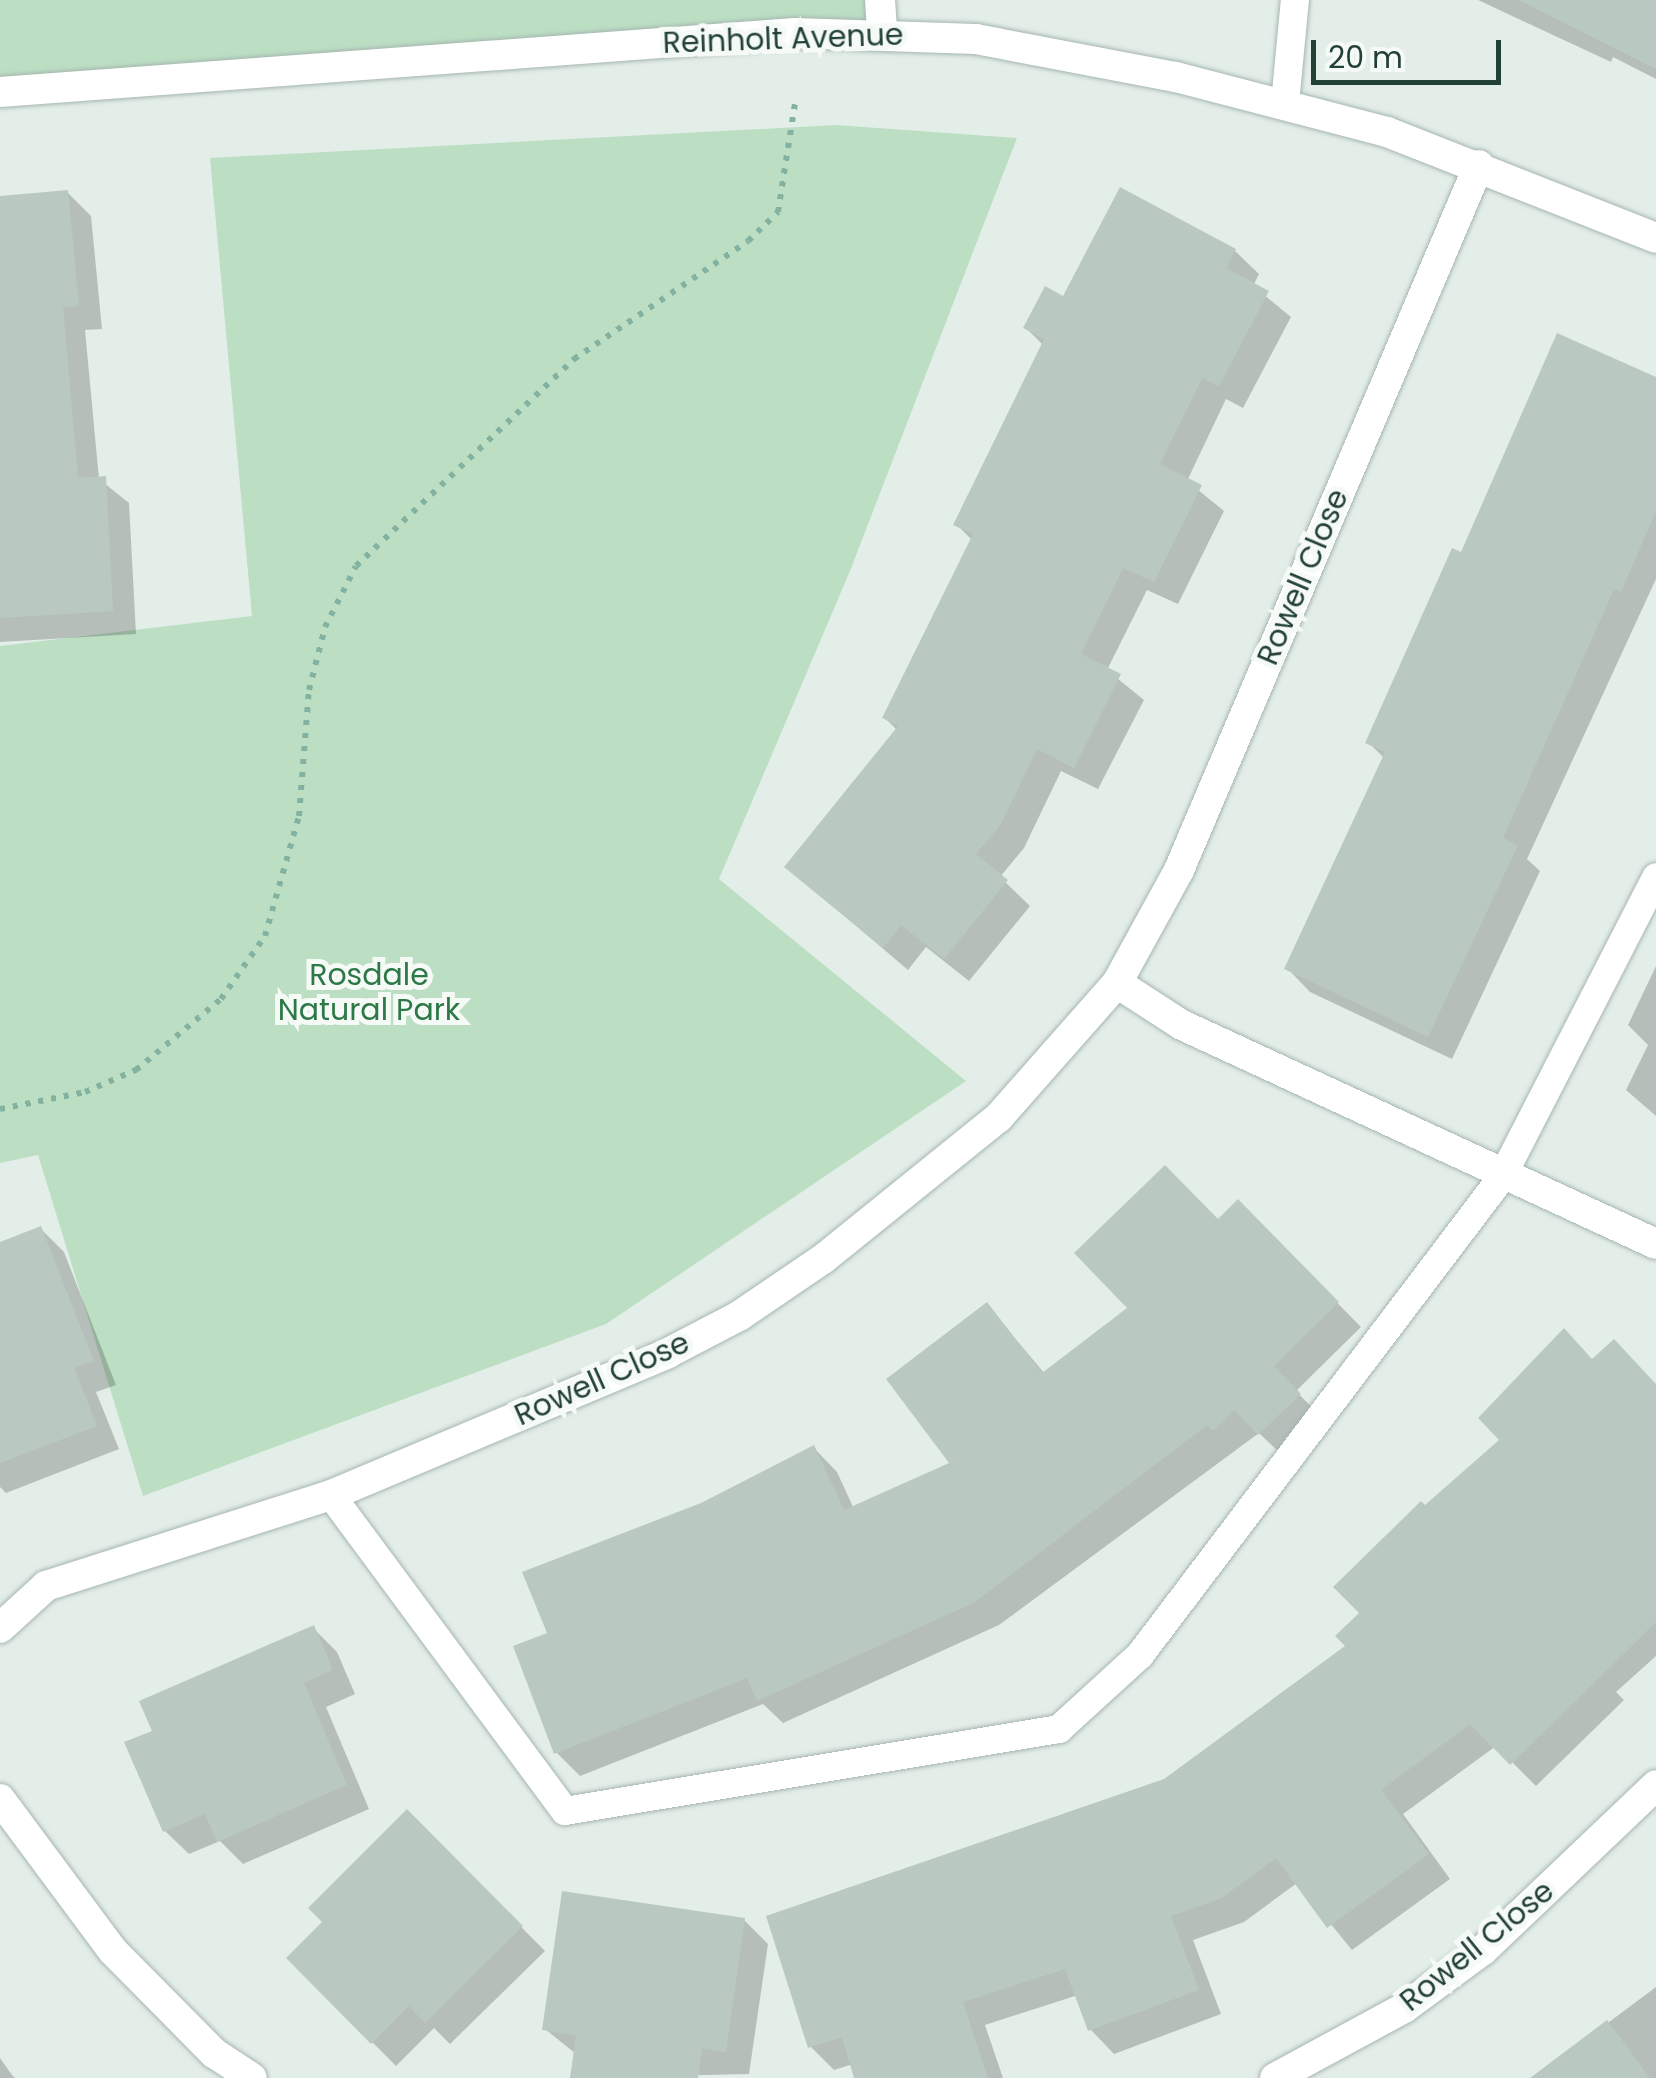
<!DOCTYPE html>
<style>
body{margin:0}
#map{position:relative;width:1656px;height:2078px;overflow:hidden;background:#e4eee9;font-family:Poppins,sans-serif}
div>[style]{position:absolute}
.green>*{inset:0;background:#bcdfc4}
.shadow>*{inset:0;background:#0003}
.building>*{inset:0;background:#b9c9c2}
.path>*{height:6px;margin-top:-3px;transform-origin:0;background:repeating-linear-gradient(90deg,#84b2a1 0 5px,transparent 0 13px)}
.roads{filter:drop-shadow(0 0 2px #a6b6b0) drop-shadow(0 0 2px #a6b6b0)}
.lane>*{height:28px;margin:-14px;padding:0 14px;transform-origin:14px;border-radius:14px;background:#fff}
.street>*{height:30px;margin:-15px;padding:0 15px;transform-origin:15px;border-radius:15px;background:#fff}
span{translate:-50% -50%;white-space:nowrap;text-align:center;line-height:1.15;-webkit-text-stroke:10px #f5faf7;paint-order:stroke}
.street-label{font-size:30px;color:#234037}
.park-label{font-size:30px;color:#2c7846}
.scale{position:absolute;left:1311px;top:40px;width:190px;height:45px;box-sizing:border-box;border:5px solid #234037;border-top:0;padding-left:12px;font-size:30px;line-height:35px;white-space:nowrap;color:#234037;-webkit-text-stroke:8px #f5faf7;paint-order:stroke}
</style>
<div id="map">
<div class="green">
<div style="clip-path:polygon(0 0,880px 0,882px 31px,0 92px)"></div>
<div style="clip-path:polygon(836px 125px,1017px 138px,850px 571px,719px 879px,966px 1081px,606px 1324px,143px 1496px,38px 1155px,0 1163px,0 646px,252px 616px,210px 158px)"></div>
</div>
<div class="shadow">
<div style="clip-path:polygon(1478px 0,1656px 0,1656px 79px,1613px 57px,1611px 62px)"></div>
<div style="clip-path:polygon(67px 192px,91px 216px,102px 329px,85px 330px,99px 479px,129px 503px,136px 634px,0 642px,0 198px)"></div>
<div style="clip-path:polygon(1235px 251px,1259px 274px,1253px 286px,1291px 317px,1243px 408px,1226px 399px,1187px 481px,1224px 511px,1178px 604px,1147px 590px,1107px 670px,1144px 700px,1098px 789px,1061px 771px,1024px 848px,1000px 877px,1030px 906px,969px 981px,926px 947px,908px 970px,787px 867px,898px 731px,885px 718px,973px 541px,956px 524px,1044px 346px,1026px 328px,1064px 299px)"></div>
<div style="clip-path:polygon(1656px 380px,1656px 579px,1527px 859px,1540px 871px,1452px 1059px,1310px 992px,1287px 968px,1385px 759px,1368px 742px,1463px 555px)"></div>
<div style="clip-path:polygon(1656px 966px,1656px 1116px,1626px 1090px,1648px 1045px,1628px 1025px)"></div>
<div style="clip-path:polygon(1238px 1202px,1361px 1327px,1296px 1391px,1323px 1419px,1284px 1457px,1259px 1433px,999px 1625px,783px 1723px,763px 1704px,580px 1776px,556px 1752px,550px 1634px,702px 1505px,814px 1448px,837px 1472px,854px 1509px,953px 1464px,987px 1305px,1045px 1374px,1130px 1308px)"></div>
<div style="clip-path:polygon(41px 1229px,64px 1252px,116px 1385px,96px 1392px,119px 1449px,6px 1493px,0 1487px,0 1244px)"></div>
<div style="clip-path:polygon(1593px 1361px,1656px 1386px,1656px 1656px,1616px 1692px,1624px 1700px,1536px 1786px,1496px 1746px,1403px 1814px,1450px 1879px,1352px 1950px,1297px 1883px,1244px 1922px,1193px 1940px,1221px 2014px,1114px 2054px,1091px 2030px,1078px 1995px,985px 2025px,1003px 2078px,857px 2078px,853px 2064px,834px 2070px,810px 2046px,1349px 1647px,1424px 1509px)"></div>
<div style="clip-path:polygon(313px 1628px,337px 1652px,355px 1694px,326px 1707px,369px 1809px,243px 1864px,220px 1841px,189px 1854px,165px 1831px)"></div>
<div style="clip-path:polygon(407px 1812px,545px 1951px,450px 2044px,434px 2028px,396px 2066px,289px 1958px,325px 1922px)"></div>
<div style="clip-path:polygon(744px 1920px,768px 1944px,749px 2074px,573px 2078px,576px 2054px,545px 2029px)"></div>
<div style="clip-path:polygon(1656px 1987px,1656px 2078px,1534px 2078px)"></div>
<div style="clip-path:polygon(0 2058px,12px 2075px,15px 2078px,0 2078px)"></div>
</div>
<div class="building">
<div style="clip-path:polygon(1519px 0,1656px 0,1656px 69px)"></div>
<div style="clip-path:polygon(1120px 187px,1236px 249px,1226px 268px,1269px 291px,1219px 386px,1202px 378px,1160px 464px,1202px 485px,1154px 582px,1123px 568px,1081px 654px,1121px 674px,1074px 768px,1037px 749px,1001px 824px,976px 854px,1008px 880px,944px 959px,901px 925px,883px 948px,784px 867px,898px 726px,882px 718px,973px 534px,953px 525px,1044px 339px,1023px 328px,1045px 286px,1063px 296px)"></div>
<div style="clip-path:polygon(68px 190px,79px 306px,63px 307px,78px 478px,106px 476px,113px 611px,0 618px,0 196px)"></div>
<div style="clip-path:polygon(1557px 333px,1656px 377px,1656px 511px,1621px 592px,1614px 589px,1503px 838px,1518px 845px,1428px 1037px,1284px 969px,1385px 752px,1365px 743px,1452px 548px,1461px 552px)"></div>
<div style="clip-path:polygon(1165px 1165px,1218px 1219px,1238px 1199px,1339px 1302px,1274px 1366px,1301px 1394px,1258px 1435px,1234px 1410px,1213px 1431px,1207px 1425px,975px 1602px,757px 1701px,747px 1678px,554px 1754px,513px 1646px,547px 1633px,522px 1572px,701px 1503px,814px 1445px,844px 1510px,949px 1463px,886px 1379px,987px 1302px,1042px 1373px,1127px 1308px,1074px 1253px)"></div>
<div style="clip-path:polygon(41px 1226px,94px 1361px,74px 1368px,97px 1426px,0 1463px,0 1242px)"></div>
<div style="clip-path:polygon(1564px 1328px,1592px 1359px,1614px 1339px,1656px 1384px,1656px 1622px,1510px 1765px,1470px 1724px,1381px 1790px,1429px 1854px,1327px 1928px,1276px 1858px,1220px 1899px,1171px 1916px,1199px 1990px,1088px 2031px,1065px 1969px,963px 2002px,988px 2078px,854px 2078px,842px 2037px,808px 2048px,766px 1916px,1164px 1779px,1345px 1646px,1335px 1636px,1359px 1613px,1333px 1587px,1421px 1501px,1425px 1505px,1499px 1440px,1478px 1418px)"></div>
<div style="clip-path:polygon(314px 1625px,333px 1670px,304px 1683px,347px 1785px,217px 1842px,205px 1814px,163px 1832px,124px 1742px,152px 1731px,139px 1701px)"></div>
<div style="clip-path:polygon(407px 1809px,523px 1926px,425px 2023px,409px 2006px,371px 2044px,286px 1958px,322px 1922px,308px 1908px)"></div>
<div style="clip-path:polygon(562px 1891px,745px 1918px,726px 2052px,702px 2048px,698px 2078px,570px 2078px,576px 2035px,542px 2030px)"></div>
<div style="clip-path:polygon(1607px 2020px,1650px 2078px,1530px 2078px)"></div>
</div>
<div class="path">
<div style="left:0;top:1109px;width:87px;rotate:-11.3deg"></div>
<div style="left:85px;top:1092px;width:56px;rotate:-23.3deg"></div>
<div style="left:136px;top:1070px;width:111px;rotate:-39.9deg"></div>
<div style="left:221px;top:999px;width:77px;rotate:-55.1deg"></div>
<div style="left:265px;top:936px;width:125px;rotate:-74.2deg"></div>
<div style="left:299px;top:816px;width:126px;rotate:-85.5deg"></div>
<div style="left:309px;top:690px;width:65px;rotate:-75.7deg"></div>
<div style="left:325px;top:627px;width:68px;rotate:-63.1deg"></div>
<div style="left:356px;top:566px;width:301px;rotate:-43.5deg"></div>
<div style="left:574px;top:359px;width:210px;rotate:-34.1deg"></div>
<div style="left:748px;top:241px;width:42px;rotate:-44deg"></div>
<div style="left:778px;top:212px;width:109px;rotate:-81.1deg"></div>
</div>
<div class="roads">
<div class="lane">
<div style="left:1285px;top:103px;width:103px;rotate:-84.5deg"></div>
<div style="left:331px;top:1495px;width:393px;rotate:53.5deg"></div>
<div style="left:565px;top:1811px;width:501px;rotate:-9.42deg"></div>
<div style="left:1059px;top:1729px;width:110px;rotate:-42.4deg"></div>
<div style="left:1140px;top:1655px;width:600px;rotate:-52.86deg"></div>
<div style="left:1502px;top:1177px;width:337px;rotate:-62.8deg"></div>
</div>
<div class="street">
<div style="left:880px;top:0;width:31px;rotate:86deg"></div>
<div style="left:0;top:92px;width:797px;rotate:-4.24deg"></div>
<div style="left:795px;top:33px;width:181px;rotate:1.9deg"></div>
<div style="left:976px;top:39px;width:204px;rotate:10.8deg"></div>
<div style="left:1176px;top:77px;width:218px;rotate:14.6deg"></div>
<div style="left:1387px;top:132px;width:289px;rotate:21.5deg"></div>
<div style="left:1117px;top:983px;width:77px;rotate:32.9deg"></div>
<div style="left:1182px;top:1025px;width:522px;rotate:24.8deg"></div>
<div style="left:0;top:1628px;width:62px;rotate:-42.4deg"></div>
<div style="left:46px;top:1586px;width:299px;rotate:-17.7deg"></div>
<div style="left:331px;top:1495px;width:366px;rotate:-22.8deg"></div>
<div style="left:668px;top:1353px;width:80px;rotate:-27.5deg"></div>
<div style="left:739px;top:1316px;width:102px;rotate:-34.2deg"></div>
<div style="left:823px;top:1259px;width:225px;rotate:-38.9deg"></div>
<div style="left:998px;top:1118px;width:180px;rotate:-48.6deg"></div>
<div style="left:1117px;top:983px;width:129px;rotate:-61.2deg"></div>
<div style="left:1179px;top:870px;width:766px;rotate:-66.95deg"></div>
<div style="left:0;top:1799px;width:189px;rotate:53.4deg"></div>
<div style="left:113px;top:1951px;width:144px;rotate:45.3deg"></div>
<div style="left:214px;top:2053px;width:45px;rotate:33.3deg"></div>
<div style="left:1275px;top:2078px;width:147px;rotate:-28.5deg"></div>
<div style="left:1404px;top:2008px;width:98px;rotate:-36.3deg"></div>
<div style="left:1483px;top:1950px;width:239px;rotate:-43.6deg"></div>
</div>
</div>
<div class="street-label">
<span style="left:783px;top:39px;rotate:-2deg">Reinholt Avenue</span>
<span style="left:1303px;top:577px;rotate:-67deg">Rowell Close</span>
<span style="left:602px;top:1379px;rotate:-24deg">Rowell Close</span>
<span style="left:1477px;top:1946px;rotate:-39deg">Rowell Close</span>
</div>
<div class="park-label">
<span style="left:369px;top:992px">Rosdale<br>Natural Park</span>
</div>
<div class="scale">20 m</div>
</div>
